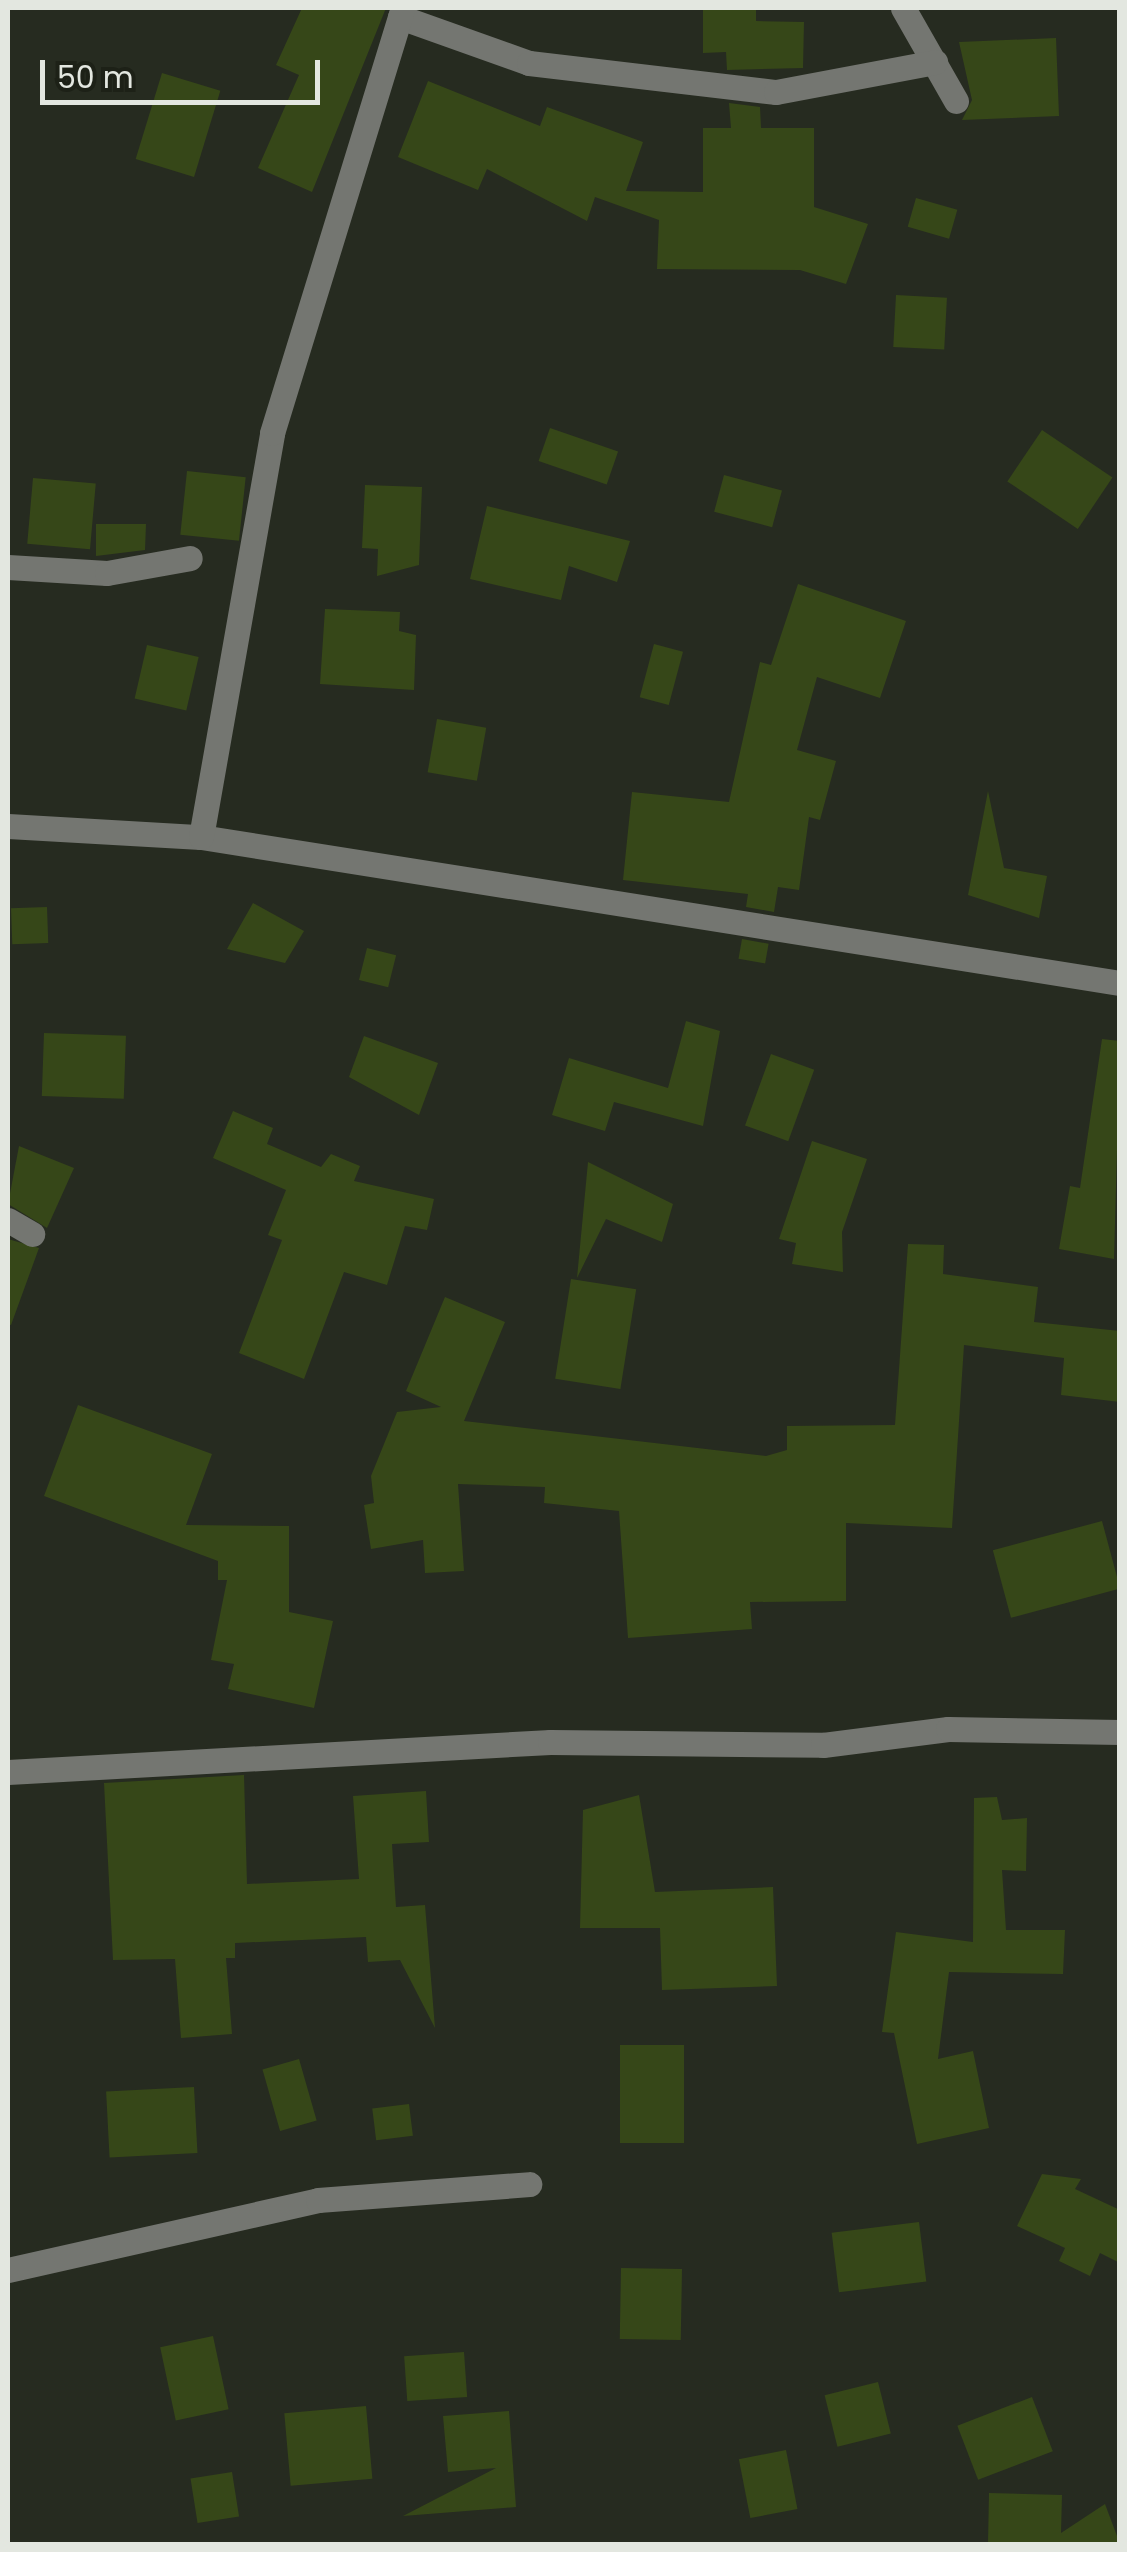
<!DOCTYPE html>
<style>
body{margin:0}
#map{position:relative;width:1127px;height:2552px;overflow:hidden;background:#262b20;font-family:Poppins,sans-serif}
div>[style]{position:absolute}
.building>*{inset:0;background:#364718;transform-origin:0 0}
.minor>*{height:25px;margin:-12.5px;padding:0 12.5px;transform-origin:12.5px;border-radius:12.5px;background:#747671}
span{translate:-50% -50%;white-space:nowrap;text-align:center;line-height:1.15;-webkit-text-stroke:9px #1d2117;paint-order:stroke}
.frame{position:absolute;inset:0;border:10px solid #e3e7e0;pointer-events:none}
.scale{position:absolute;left:40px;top:60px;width:280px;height:45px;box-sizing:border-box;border:5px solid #e3e7e0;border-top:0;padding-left:12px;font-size:30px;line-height:35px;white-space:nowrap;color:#e3e7e0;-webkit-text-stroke:8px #1d2117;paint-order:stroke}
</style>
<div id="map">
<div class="building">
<div style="clip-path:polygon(302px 8px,386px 8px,312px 192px,258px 168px,299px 75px,276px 65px)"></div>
<div style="clip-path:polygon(756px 8px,756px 21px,804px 22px,803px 68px,727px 70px,726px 52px,703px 53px,703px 9px)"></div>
<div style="clip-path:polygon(1056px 38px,1059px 116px,962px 120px,972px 100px,959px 42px)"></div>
<div style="left:162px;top:73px;width:61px;height:90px;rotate:17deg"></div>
<div style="clip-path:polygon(428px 81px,540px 126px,547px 107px,643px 142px,626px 191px,703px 192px,703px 128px,731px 128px,729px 103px,760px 107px,761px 128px,814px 128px,814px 207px,868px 224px,846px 284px,800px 270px,657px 269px,659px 220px,595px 197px,587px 221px,487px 169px,478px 190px,398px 157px)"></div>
<div style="left:916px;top:198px;width:43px;height:30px;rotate:16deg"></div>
<div style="left:896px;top:295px;width:51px;height:52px;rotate:3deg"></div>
<div style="left:550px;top:428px;width:72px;height:35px;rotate:19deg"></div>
<div style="left:1042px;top:430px;width:85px;height:62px;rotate:34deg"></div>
<div style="left:187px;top:471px;width:59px;height:64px;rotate:6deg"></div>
<div style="left:724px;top:475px;width:60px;height:38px;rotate:15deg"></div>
<div style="left:33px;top:478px;width:63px;height:66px;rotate:5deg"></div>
<div style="clip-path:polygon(365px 485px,422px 487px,419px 565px,377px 576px,378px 549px,362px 548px)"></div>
<div style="clip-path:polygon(487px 506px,630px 541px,617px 582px,569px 566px,561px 600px,470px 579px)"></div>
<div style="clip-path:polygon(96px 524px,146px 524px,145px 550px,96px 556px)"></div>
<div style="clip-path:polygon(798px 584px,906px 621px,880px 698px,817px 677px,797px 750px,836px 761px,820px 820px,809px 817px,799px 890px,778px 887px,774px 912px,746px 907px,748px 894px,623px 880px,632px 792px,729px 802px,760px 662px,771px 665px)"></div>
<div style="clip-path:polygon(325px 609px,400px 612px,399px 631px,416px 635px,414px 690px,320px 684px)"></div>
<div style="left:654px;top:644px;width:30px;height:55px;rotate:15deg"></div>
<div style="left:147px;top:645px;width:53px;height:55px;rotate:13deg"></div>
<div style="left:437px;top:719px;width:50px;height:54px;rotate:10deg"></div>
<div style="clip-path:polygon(988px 791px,1004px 868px,1047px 876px,1039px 918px,968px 895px)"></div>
<div style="clip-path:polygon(253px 903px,304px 931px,285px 963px,227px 949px)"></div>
<div style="left:47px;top:907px;width:36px;height:36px;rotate:88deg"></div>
<div style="left:742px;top:939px;width:27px;height:20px;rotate:10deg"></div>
<div style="left:367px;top:948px;width:30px;height:33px;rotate:14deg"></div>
<div style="clip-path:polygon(686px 1021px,720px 1031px,703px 1126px,614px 1102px,605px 1131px,552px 1115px,569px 1058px,668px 1088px)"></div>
<div style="left:44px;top:1033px;width:82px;height:63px;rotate:2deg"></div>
<div style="clip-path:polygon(364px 1036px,438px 1063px,419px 1115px,349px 1077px)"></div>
<div style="clip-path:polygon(1102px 1039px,1120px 1041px,1114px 1259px,1059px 1249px,1070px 1186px,1080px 1188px)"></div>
<div style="left:771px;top:1054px;width:46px;height:76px;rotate:20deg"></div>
<div style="clip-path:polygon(233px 1111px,273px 1128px,267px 1144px,321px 1167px,331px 1154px,360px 1166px,354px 1181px,434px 1199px,427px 1230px,405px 1226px,387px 1285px,344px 1272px,304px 1379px,239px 1353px,282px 1240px,268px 1235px,286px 1190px,213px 1158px)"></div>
<div style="clip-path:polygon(812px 1141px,867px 1159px,842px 1232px,843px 1272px,792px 1264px,796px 1243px,779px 1239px)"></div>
<div style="clip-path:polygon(19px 1146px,74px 1168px,47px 1228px,8px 1204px)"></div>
<div style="clip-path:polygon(588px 1162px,673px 1204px,662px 1242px,606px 1219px,577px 1278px)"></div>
<div style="clip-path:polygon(8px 1239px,39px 1248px,11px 1325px,8px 1324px)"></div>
<div style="clip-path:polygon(908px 1244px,944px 1245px,943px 1274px,1038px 1287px,1034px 1322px,1120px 1331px,1120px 1402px,1061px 1395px,1064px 1358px,964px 1345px,952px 1528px,846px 1523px,846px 1601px,750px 1602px,752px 1629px,628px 1638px,619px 1511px,544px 1503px,545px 1487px,458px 1484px,464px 1571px,425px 1573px,423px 1540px,371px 1549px,364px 1505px,374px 1503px,371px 1476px,397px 1412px,441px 1407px,406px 1391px,445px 1297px,505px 1322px,464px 1421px,766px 1456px,787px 1450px,787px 1426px,895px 1425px)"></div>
<div style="left:571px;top:1279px;width:66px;height:101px;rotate:9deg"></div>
<div style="clip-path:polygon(78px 1405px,212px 1454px,186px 1525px,289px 1526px,289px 1612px,333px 1621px,314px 1708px,228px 1689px,234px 1664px,211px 1660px,227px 1580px,218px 1580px,218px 1561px,44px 1496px)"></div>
<div style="left:1102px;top:1521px;width:70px;height:113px;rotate:75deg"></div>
<div style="clip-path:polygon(244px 1775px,247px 1884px,359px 1879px,353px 1796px,426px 1791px,429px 1842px,392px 1844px,396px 1907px,425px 1905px,435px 2028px,400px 1960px,368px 1962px,366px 1937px,235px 1943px,235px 1958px,226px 1958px,232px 2034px,181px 2038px,175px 1959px,113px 1960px,104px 1783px)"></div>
<div style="clip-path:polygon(639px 1795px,655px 1892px,773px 1887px,777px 1986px,662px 1990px,660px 1928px,580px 1928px,583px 1810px)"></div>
<div style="clip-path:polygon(997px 1797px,1002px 1820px,1027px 1818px,1026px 1871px,1002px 1870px,1006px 1930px,1065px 1930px,1063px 1974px,949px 1972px,938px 2059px,973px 2051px,989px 2128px,917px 2144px,894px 2033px,882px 2032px,896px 1932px,973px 1942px,974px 1798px)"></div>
<div style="left:620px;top:2045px;width:64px;height:98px"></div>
<div style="left:299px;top:2059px;width:64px;height:38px;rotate:74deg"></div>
<div style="left:194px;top:2087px;width:66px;height:88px;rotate:87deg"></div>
<div style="left:409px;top:2104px;width:32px;height:37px;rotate:83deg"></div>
<div style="clip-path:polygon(1042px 2174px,1081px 2179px,1075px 2189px,1120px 2210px,1120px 2263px,1100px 2253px,1090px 2276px,1059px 2261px,1065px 2248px,1017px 2226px)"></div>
<div style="left:919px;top:2222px;width:60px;height:88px;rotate:83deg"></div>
<div style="left:621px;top:2268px;width:61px;height:71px;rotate:1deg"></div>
<div style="left:213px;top:2336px;width:75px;height:54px;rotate:78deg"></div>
<div style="left:464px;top:2352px;width:45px;height:60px;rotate:86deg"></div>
<div style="left:878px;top:2382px;width:53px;height:55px;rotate:76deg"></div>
<div style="left:1032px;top:2397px;width:58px;height:80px;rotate:69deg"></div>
<div style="left:366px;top:2406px;width:73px;height:82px;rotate:85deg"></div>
<div style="clip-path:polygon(509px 2411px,516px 2507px,403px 2516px,496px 2468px,448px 2472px,443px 2416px)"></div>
<div style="left:786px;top:2450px;width:60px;height:48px;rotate:79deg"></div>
<div style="left:232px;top:2472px;width:45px;height:42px;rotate:81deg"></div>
<div style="clip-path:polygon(989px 2493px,1062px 2495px,1061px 2533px,1105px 2504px,1120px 2544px,988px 2544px)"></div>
</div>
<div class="minor">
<div style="left:903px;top:8px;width:107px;rotate:60.3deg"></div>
<div style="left:400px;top:17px;width:137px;rotate:19.6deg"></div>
<div style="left:529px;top:63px;width:249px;rotate:6.7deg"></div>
<div style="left:776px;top:92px;width:162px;rotate:-10.7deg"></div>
<div style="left:8px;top:567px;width:99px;rotate:3.5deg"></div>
<div style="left:107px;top:573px;width:84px;rotate:-10.2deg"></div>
<div style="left:8px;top:826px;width:193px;rotate:3.3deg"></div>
<div style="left:201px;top:837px;width:931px;rotate:9.03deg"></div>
<div style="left:201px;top:837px;width:410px;rotate:-80deg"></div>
<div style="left:272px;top:433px;width:445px;rotate:-72.9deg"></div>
<div style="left:8px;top:1220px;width:28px;rotate:30deg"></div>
<div style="left:8px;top:1772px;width:543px;rotate:-3.17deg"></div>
<div style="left:550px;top:1742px;width:273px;rotate:0.6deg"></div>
<div style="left:823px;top:1745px;width:126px;rotate:-7.3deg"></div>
<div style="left:948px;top:1729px;width:172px;rotate:1deg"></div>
<div style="left:8px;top:2270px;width:318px;rotate:-12.7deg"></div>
<div style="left:318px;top:2200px;width:212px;rotate:-4.3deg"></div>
</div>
<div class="frame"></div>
<div class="scale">50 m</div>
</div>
